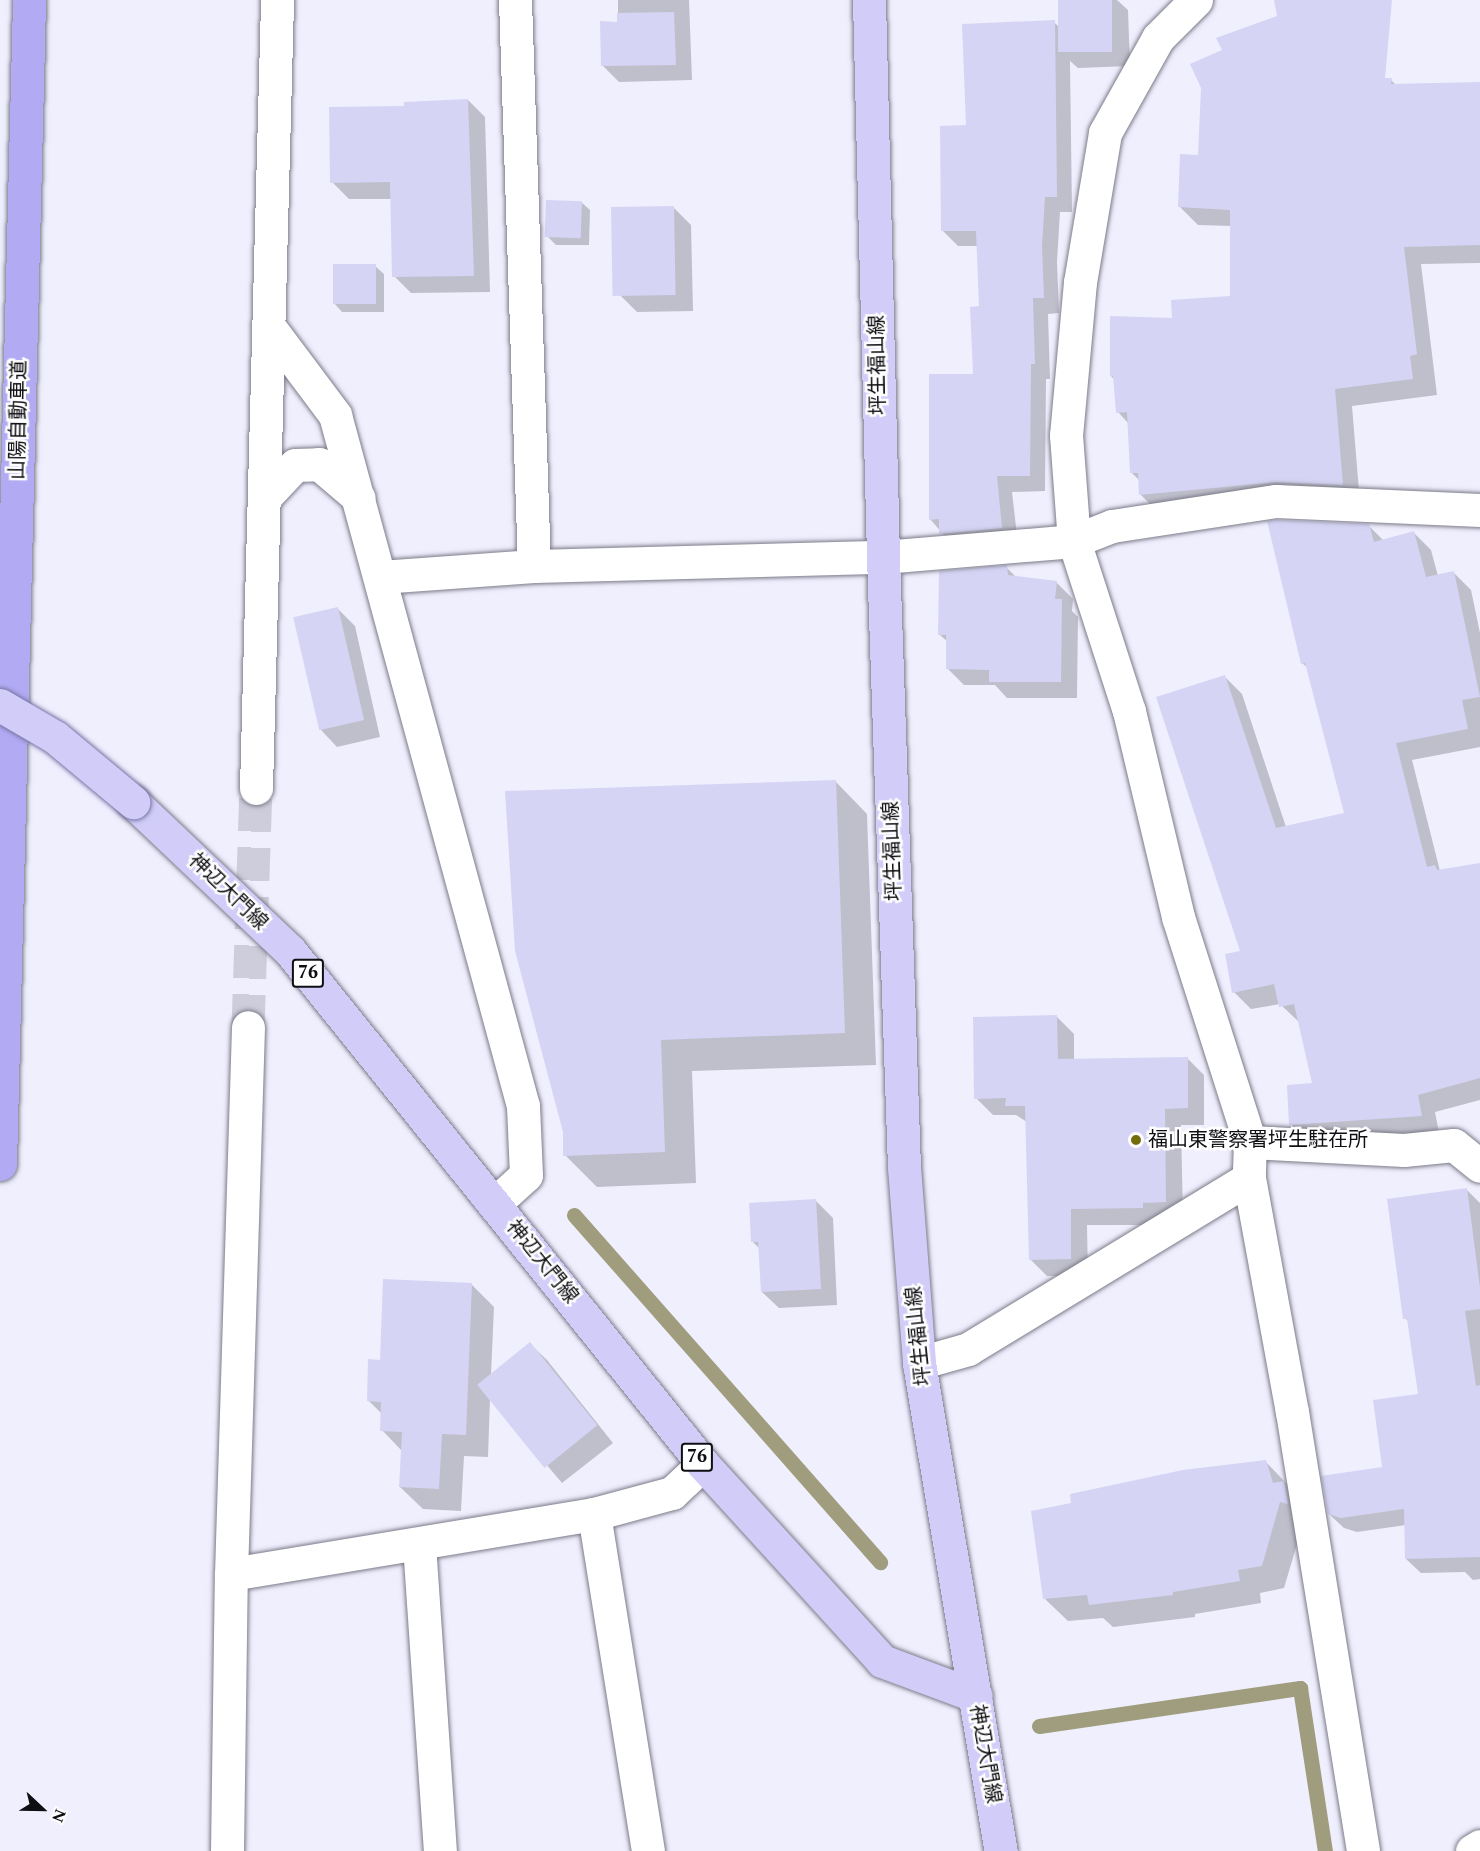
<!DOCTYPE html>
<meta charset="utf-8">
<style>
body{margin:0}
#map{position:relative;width:1480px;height:1851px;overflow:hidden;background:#efeffe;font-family:Spectral,"Noto Sans JP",serif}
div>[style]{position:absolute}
.shadow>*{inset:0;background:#0003}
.stream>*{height:15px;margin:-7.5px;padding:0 7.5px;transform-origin:7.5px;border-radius:7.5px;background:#9f9d7d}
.building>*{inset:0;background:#d6d4f4;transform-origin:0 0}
.minor-tunnel>*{height:33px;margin-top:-16.5px;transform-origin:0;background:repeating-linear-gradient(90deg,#cdcddb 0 33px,transparent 0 49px)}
.roads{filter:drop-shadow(0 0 2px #7b7b89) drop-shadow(0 0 2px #7b7b89)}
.minor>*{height:33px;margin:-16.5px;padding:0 16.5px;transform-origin:16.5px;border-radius:16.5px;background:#fff}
.major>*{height:33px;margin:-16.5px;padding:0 16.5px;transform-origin:16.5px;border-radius:16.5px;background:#d1cdf8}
.highway>*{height:33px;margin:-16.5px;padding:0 16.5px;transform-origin:16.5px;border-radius:16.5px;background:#b2abf4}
.bridges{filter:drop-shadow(0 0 2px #7974a5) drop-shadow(0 0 2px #7974a5)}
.major-bridge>*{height:33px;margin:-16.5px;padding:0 16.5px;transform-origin:16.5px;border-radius:16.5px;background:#d1cdf8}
.dots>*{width:16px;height:16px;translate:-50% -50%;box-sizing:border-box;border:3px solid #fefefe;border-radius:50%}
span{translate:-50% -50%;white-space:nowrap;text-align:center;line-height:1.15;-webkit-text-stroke:5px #fefefe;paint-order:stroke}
.shield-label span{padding:2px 4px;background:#fefefe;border:2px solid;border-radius:4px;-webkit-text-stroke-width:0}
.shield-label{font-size:18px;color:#0f0e13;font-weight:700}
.street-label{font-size:20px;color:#0f0e13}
.poi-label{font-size:20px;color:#0f0e13}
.left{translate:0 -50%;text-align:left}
.north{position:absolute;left:12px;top:1779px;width:60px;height:60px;-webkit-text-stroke:4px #fefefe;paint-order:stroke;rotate:112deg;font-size:16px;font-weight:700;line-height:24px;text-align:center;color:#0f0e13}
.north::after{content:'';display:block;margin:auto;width:21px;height:27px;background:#0f0e13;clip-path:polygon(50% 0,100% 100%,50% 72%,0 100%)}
</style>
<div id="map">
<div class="shadow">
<div style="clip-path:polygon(618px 0,689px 0,692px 80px,619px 82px,603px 66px,618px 23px)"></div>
<div style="clip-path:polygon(1059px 0,1117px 0,1128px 10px,1130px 66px,1078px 68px,1070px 61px,1072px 212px,1060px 212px,1057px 262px,1059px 313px,1048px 314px,1050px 379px,1046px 379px,1045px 491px,1012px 492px,1018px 544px,956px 549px,930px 519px,974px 375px,981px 308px,978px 246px,958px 246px,942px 230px,968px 127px,1054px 22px,1060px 28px)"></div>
<div style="clip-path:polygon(1391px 80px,1396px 85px,1480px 84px,1480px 263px,1421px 264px,1437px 395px,1352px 406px,1360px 503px,1158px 512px,1140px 494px,1140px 481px,1131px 472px,1129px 424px,1118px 412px,1115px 380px,1111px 376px,1174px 319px,1231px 297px,1232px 226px,1198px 225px,1180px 207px,1304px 160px)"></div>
<div style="clip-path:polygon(468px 100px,485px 117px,490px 292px,411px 293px,394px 276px,392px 199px,349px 199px,332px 182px,406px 108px)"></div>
<div style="clip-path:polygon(581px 202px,590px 210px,589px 245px,556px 245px,547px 236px)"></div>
<div style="clip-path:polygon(674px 208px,691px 225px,693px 311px,637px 312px,620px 295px)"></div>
<div style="clip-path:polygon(375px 266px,384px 274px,384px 312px,342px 312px,334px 303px)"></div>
<div style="clip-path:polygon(1368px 525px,1384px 541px,1414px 533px,1431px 550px,1438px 576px,1454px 573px,1471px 590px,1480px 633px,1480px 747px,1412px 760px,1440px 871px,1480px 865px,1480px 1100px,1435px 1112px,1439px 1133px,1308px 1141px,1291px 1124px,1314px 1085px,1300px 1023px,1280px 1004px,1251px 1009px,1234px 992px,1242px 952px,1224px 676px,1242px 694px,1286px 827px,1346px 814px,1309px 669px,1302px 663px)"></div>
<div style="clip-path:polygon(1006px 567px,1017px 578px,1056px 582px,1073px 599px,1072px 611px,1078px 617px,1077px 698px,1007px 698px,995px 685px,964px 685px,948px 669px,948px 642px,940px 635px)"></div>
<div style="clip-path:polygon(338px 609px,355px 626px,380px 737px,337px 747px,321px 730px)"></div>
<div style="clip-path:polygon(836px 782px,867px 814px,876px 1065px,692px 1071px,696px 1183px,597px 1187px,565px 1155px,564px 1132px)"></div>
<div style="clip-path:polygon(1057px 1017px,1074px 1034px,1074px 1060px,1187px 1058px,1204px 1075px,1204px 1125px,1181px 1125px,1183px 1219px,1160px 1225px,1087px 1225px,1088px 1276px,1047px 1276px,1030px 1259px,1027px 1122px,1016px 1115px,993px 1115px,976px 1098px)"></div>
<div style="clip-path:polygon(1466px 1189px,1480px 1203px,1480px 1579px,1473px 1580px,1465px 1572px,1421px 1573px,1406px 1559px,1406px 1525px,1357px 1532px,1344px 1528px,1329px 1514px,1384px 1468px,1419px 1395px,1409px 1322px,1405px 1318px)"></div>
<div style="clip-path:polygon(816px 1201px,833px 1218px,837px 1305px,779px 1308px,762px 1292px,760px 1249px,753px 1242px)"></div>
<div style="clip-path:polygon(471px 1284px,494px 1307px,491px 1375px,530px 1344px,547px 1360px,613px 1443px,562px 1483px,490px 1398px,488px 1457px,464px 1456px,461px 1511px,423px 1509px,400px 1487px,402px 1451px,382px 1430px,382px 1414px,368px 1400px,382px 1361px)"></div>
<div style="clip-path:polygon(1266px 1462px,1288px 1485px,1303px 1524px,1284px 1588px,1260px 1593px,1261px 1603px,1195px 1614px,1195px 1617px,1113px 1627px,1103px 1618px,1068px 1621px,1045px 1599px)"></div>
</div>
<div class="stream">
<div style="left:574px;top:1215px;width:463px;rotate:48.6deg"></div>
<div style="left:1039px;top:1726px;width:264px;rotate:-8.3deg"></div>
<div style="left:1300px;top:1688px;width:165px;rotate:81.3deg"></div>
</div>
<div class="building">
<div style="left:1058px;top:0;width:54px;height:52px"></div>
<div style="clip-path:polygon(1274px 0,1392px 0,1385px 78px,1392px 78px,1391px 84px,1480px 82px,1480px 245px,1404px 247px,1417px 354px,1410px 356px,1413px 379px,1335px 389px,1343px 485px,1277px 482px,1139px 495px,1138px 473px,1130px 473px,1127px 412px,1116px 413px,1113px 376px,1110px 376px,1110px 316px,1172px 318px,1171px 300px,1230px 296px,1230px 210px,1178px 207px,1180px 154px,1198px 155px,1201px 88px,1190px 64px,1222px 50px,1216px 38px,1277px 16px)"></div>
<div style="clip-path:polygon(674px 12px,676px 65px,601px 66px,600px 21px,617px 22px,617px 13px)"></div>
<div style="clip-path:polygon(1055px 20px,1057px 197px,1045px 197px,1042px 246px,1044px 298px,1033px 298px,1035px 364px,1031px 364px,1030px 476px,997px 476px,1002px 528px,939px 534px,939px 519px,929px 520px,929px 374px,973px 374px,970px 307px,979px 306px,976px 231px,941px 231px,940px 126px,966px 125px,962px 24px)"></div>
<div style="clip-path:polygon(468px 99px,474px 276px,392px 277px,390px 182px,330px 183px,329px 107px,404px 106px,404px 102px)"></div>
<div style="left:546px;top:200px;width:36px;height:37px;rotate:2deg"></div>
<div style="left:674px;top:206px;width:89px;height:63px;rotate:89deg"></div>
<div style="left:376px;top:264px;width:40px;height:43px;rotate:90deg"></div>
<div style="clip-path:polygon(1277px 520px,1369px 524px,1374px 542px,1414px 531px,1426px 577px,1454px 571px,1480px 697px,1462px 700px,1468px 729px,1396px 743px,1427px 867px,1435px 865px,1437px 870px,1480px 863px,1480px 1078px,1418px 1095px,1422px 1116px,1289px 1125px,1287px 1085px,1312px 1083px,1294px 1004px,1279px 1007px,1274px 984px,1232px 993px,1225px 954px,1240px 951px,1156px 697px,1225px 675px,1276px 828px,1344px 813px,1305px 663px,1301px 664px,1267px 521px)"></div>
<div style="clip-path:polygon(1007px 565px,1008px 575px,1057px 581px,1055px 599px,1062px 599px,1061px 682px,989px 682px,989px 670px,946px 669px,946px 635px,938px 635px,939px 571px)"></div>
<div style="left:338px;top:607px;width:116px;height:46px;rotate:77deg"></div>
<div style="clip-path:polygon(836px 780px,845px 1033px,661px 1040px,665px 1152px,563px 1156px,563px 1132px,515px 951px,505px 791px)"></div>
<div style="clip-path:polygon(1057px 1015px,1058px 1059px,1188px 1057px,1188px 1108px,1165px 1109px,1166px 1202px,1143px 1203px,1143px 1208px,1071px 1209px,1071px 1259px,1029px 1260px,1025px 1106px,1005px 1106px,1006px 1098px,974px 1099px,973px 1017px)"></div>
<div style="clip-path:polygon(1467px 1188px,1480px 1288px,1480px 1309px,1465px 1311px,1476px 1386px,1480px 1385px,1480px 1557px,1405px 1559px,1404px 1509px,1341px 1518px,1328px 1514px,1321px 1476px,1382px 1467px,1373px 1400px,1418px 1394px,1407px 1319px,1403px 1319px,1387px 1199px)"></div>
<div style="clip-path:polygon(816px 1199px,821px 1289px,761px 1292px,758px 1242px,751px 1242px,749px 1203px)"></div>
<div style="clip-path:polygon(383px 1279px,472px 1283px,466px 1435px,442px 1434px,439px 1489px,399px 1487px,402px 1432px,380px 1431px,381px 1402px,367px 1401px,368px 1359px,380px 1360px)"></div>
<div style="left:530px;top:1342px;width:107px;height:68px;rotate:51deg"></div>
<div style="clip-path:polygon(1266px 1460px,1273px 1483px,1284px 1481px,1288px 1504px,1280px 1502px,1262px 1566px,1238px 1570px,1240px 1581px,1173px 1592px,1173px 1595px,1089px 1605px,1087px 1595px,1043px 1599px,1031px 1511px,1071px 1503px,1070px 1494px,1183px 1470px)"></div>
</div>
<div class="minor-tunnel">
<div style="left:248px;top:1027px;width:239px;rotate:-88.1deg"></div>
</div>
<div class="roads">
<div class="minor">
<div style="left:515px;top:0;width:566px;rotate:88.08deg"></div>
<div style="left:1196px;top:0;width:54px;rotate:135deg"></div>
<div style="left:1158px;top:38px;width:109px;rotate:119.2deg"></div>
<div style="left:1105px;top:133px;width:151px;rotate:99.5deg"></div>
<div style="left:1080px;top:282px;width:154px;rotate:95.2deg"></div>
<div style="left:1066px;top:435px;width:106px;rotate:85.7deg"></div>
<div style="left:1074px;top:541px;width:179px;rotate:72.1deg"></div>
<div style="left:1129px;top:711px;width:212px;rotate:76.6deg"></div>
<div style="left:1178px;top:917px;width:236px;rotate:72.3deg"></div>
<div style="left:1250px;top:1142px;width:36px;rotate:92deg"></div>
<div style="left:1249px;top:1178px;width:238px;rotate:79.6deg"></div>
<div style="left:1292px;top:1412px;width:445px;rotate:80.8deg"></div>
<div style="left:270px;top:328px;width:109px;rotate:53.2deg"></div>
<div style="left:335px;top:415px;width:716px;rotate:74.78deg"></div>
<div style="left:523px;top:1106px;width:69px;rotate:87.5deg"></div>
<div style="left:526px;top:1175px;width:42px;rotate:137.9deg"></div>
<div style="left:265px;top:497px;width:44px;rotate:-46.8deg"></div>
<div style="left:295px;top:465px;width:24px;rotate:-2deg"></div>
<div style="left:319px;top:464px;width:52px;rotate:40.4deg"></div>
<div style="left:380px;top:577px;width:154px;rotate:-4.1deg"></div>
<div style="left:534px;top:566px;width:349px;rotate:-1.5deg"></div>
<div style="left:883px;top:557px;width:192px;rotate:-4.8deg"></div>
<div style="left:1074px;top:541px;width:41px;rotate:-21.5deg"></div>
<div style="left:1112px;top:526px;width:166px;rotate:-8.7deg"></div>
<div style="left:1276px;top:501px;width:204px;rotate:2.5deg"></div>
<div style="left:256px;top:788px;width:788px;rotate:-88.47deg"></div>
<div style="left:1250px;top:1142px;width:154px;rotate:3deg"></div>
<div style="left:1404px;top:1150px;width:50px;rotate:-5.7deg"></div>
<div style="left:1454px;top:1145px;width:33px;rotate:39deg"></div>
<div style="left:919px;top:1363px;width:51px;rotate:-15.9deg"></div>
<div style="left:968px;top:1349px;width:329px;rotate:-31.3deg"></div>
<div style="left:594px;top:1514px;width:341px;rotate:80.9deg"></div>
<div style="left:419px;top:1544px;width:308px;rotate:86.1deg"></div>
<div style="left:231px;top:1574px;width:368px;rotate:-9.4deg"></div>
<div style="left:594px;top:1514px;width:81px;rotate:-15.1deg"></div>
<div style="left:672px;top:1493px;width:42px;rotate:-43.1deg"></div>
<div style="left:227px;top:1851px;width:277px;rotate:-89.2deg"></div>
<div style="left:231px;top:1574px;width:547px;rotate:-88.22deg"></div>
<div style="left:1472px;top:1851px;width:9px;rotate:-32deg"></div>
</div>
<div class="major">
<div style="left:869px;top:0;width:557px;rotate:88.56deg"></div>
<div style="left:883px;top:557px;width:610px;rotate:88.03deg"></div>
<div style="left:904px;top:1167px;width:197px;rotate:85.6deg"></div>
<div style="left:919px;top:1363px;width:495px;rotate:80.5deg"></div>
<div style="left:133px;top:802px;width:216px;rotate:43.5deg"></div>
<div style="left:290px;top:951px;width:659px;rotate:51.16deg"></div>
<div style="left:703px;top:1464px;width:266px;rotate:47.7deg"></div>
<div style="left:882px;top:1661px;width:100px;rotate:20.4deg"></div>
</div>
<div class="highway">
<div style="left:0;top:1164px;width:1164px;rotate:-88.57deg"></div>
</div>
</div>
<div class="bridges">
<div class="major-bridge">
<div style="left:0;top:705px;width:64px;rotate:30.2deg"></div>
<div style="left:55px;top:737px;width:102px;rotate:39.8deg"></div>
</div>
</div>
<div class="dots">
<div style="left:1136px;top:1140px;background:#746c09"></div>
</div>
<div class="shield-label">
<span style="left:308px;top:973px">76</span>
<span style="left:697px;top:1457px">76</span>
</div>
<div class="street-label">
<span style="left:878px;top:365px;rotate:-91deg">坪生福山線</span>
<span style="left:19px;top:420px;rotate:-89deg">山陽自動車道</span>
<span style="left:893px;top:851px;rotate:-92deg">坪生福山線</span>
<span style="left:228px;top:892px;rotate:44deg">神辺大門線</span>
<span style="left:542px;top:1262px;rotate:51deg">神辺大門線</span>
<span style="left:919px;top:1336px;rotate:-96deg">坪生福山線</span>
<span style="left:985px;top:1754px;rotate:80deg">神辺大門線</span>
</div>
<div class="poi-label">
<span class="left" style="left:1148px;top:1140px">福山東警察署坪生駐在所</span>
</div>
<div class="north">N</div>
</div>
